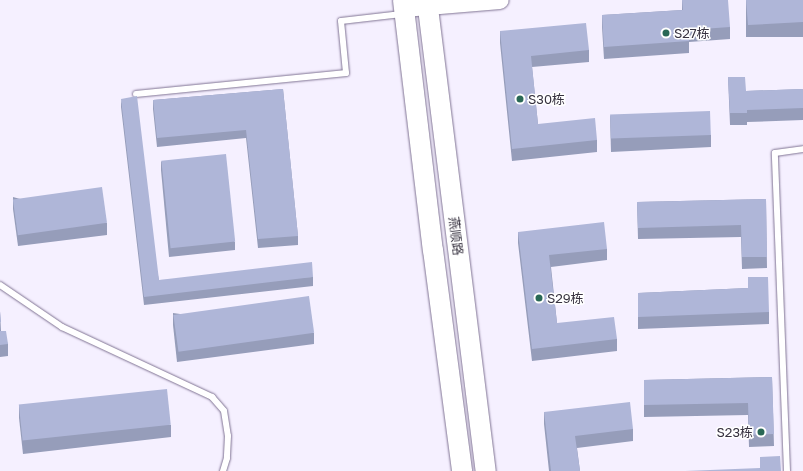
<!DOCTYPE html>
<meta charset="utf-8">
<style>
body{margin:0}
#map{position:relative;width:803px;height:471px;overflow:hidden;background:#f5f0ff;font-family:"Golos Text","Noto Sans SC",sans-serif}
div>[style]{position:absolute}
.roads{filter:drop-shadow(0 0 1px #807494) drop-shadow(0 0 1px #807494)}
.lane>*{height:6px;margin:-3px;padding:0 3px;transform-origin:3px;border-radius:3px;background:#fff}
.secondary>*{height:18px;margin:-9px;padding:0 9px;transform-origin:9px;border-radius:9px;background:#fff}
.primary>*{height:20px;margin:-10px;padding:0 10px;transform-origin:10px;border-radius:10px;background:#fff}
.wall>*{inset:0;background:#969dba;transform-origin:0 0}
.building>*{inset:0;background:#afb6d8;transform-origin:0 0}
.dots>*{width:11px;height:11px;translate:-50% -50%;box-sizing:border-box;border:2px solid #fff;border-radius:50%}
span{translate:-50% -50%;white-space:nowrap;text-align:center;line-height:1.15;-webkit-text-stroke:3px #fff;paint-order:stroke}
.poi-label{font-size:13px;color:#373240}
.left{translate:0 -50%;text-align:left}
.right{translate:-100% -50%;text-align:right}
.street-label{font-size:13px;color:#373240}
</style>
<div id="map">
<div class="roads">
<div class="lane">
<div style="left:136px;top:94px;width:211px;rotate:-5.7deg"></div>
<div style="left:346px;top:73px;width:52px;rotate:-95.5deg"></div>
<div style="left:341px;top:21px;width:61px;rotate:-6.5deg"></div>
<div style="left:0;top:285px;width:75px;rotate:34.1deg"></div>
<div style="left:62px;top:327px;width:166px;rotate:25deg"></div>
<div style="left:212px;top:397px;width:18px;rotate:49deg"></div>
<div style="left:224px;top:411px;width:25px;rotate:81deg"></div>
<div style="left:228px;top:436px;width:22px;rotate:93deg"></div>
<div style="left:227px;top:458px;width:14px;rotate:107deg"></div>
<div style="left:787px;top:471px;width:318px;rotate:-92.2deg"></div>
<div style="left:775px;top:153px;width:28px;rotate:-8deg"></div>
</div>
<div class="secondary">
<div style="left:404px;top:8px;width:96px;rotate:-4.8deg"></div>
</div>
<div class="primary">
<div style="left:403px;top:0;width:252px;rotate:83.2deg"></div>
<div style="left:433px;top:250px;width:223px;rotate:82.5deg"></div>
<div style="left:427px;top:0;width:475px;rotate:82.9deg"></div>
</div>
</div>
<div class="wall">
<div style="clip-path:polygon(682px 0,730px 27px,730px 39px,689px 42px,689px 53px,604px 59px,602px 27px,602px 15px,682px 10px)"></div>
<div style="left:746px;top:0;width:57px;height:37px"></div>
<div style="clip-path:polygon(500px 31px,589px 50px,589px 62px,532px 67px,538px 124px,597px 140px,597px 152px,512px 161px,500px 43px)"></div>
<div style="clip-path:polygon(728px 77px,746px 91px,803px 89px,803px 120px,747px 122px,747px 125px,730px 125px)"></div>
<div style="clip-path:polygon(283px 89px,298px 236px,298px 245px,258px 248px,246px 138px,157px 147px,153px 109px,153px 100px)"></div>
<div style="clip-path:polygon(121px 99px,159px 280px,313px 277px,313px 286px,144px 305px,121px 107px)"></div>
<div style="clip-path:polygon(610px 116px,711px 135px,711px 147px,611px 152px)"></div>
<div style="clip-path:polygon(161px 161px,235px 242px,235px 250px,169px 257px,161px 170px)"></div>
<div style="clip-path:polygon(13px 197px,107px 223px,107px 235px,18px 246px,13px 209px)"></div>
<div style="clip-path:polygon(766px 199px,767px 268px,742px 269px,741px 237px,638px 239px,637px 202px)"></div>
<div style="clip-path:polygon(518px 232px,607px 249px,607px 260px,551px 267px,557px 323px,617px 339px,617px 351px,532px 361px,518px 243px)"></div>
<div style="clip-path:polygon(748px 277px,769px 312px,769px 324px,638px 329px,638px 293px,748px 288px)"></div>
<div style="clip-path:polygon(0 311px,1px 331px,8px 344px,8px 356px,0 357px)"></div>
<div style="clip-path:polygon(173px 313px,314px 333px,314px 344px,177px 362px,173px 325px)"></div>
<div style="clip-path:polygon(772px 377px,774px 446px,749px 447px,748px 415px,644px 417px,644px 380px)"></div>
<div style="clip-path:polygon(19px 406px,171px 425px,171px 437px,23px 454px,19px 418px)"></div>
<div style="clip-path:polygon(544px 412px,633px 429px,633px 441px,577px 448px,580px 471px,549px 471px,544px 424px)"></div>
</div>
<div class="building">
<div style="clip-path:polygon(682px 0,728px 0,730px 27px,688px 30px,689px 41px,604px 47px,602px 15px,683px 10px)"></div>
<div style="clip-path:polygon(746px 0,803px 0,803px 22px,748px 25px)"></div>
<div style="clip-path:polygon(586px 23px,589px 50px,531px 56px,538px 124px,595px 118px,597px 140px,512px 149px,500px 31px)"></div>
<div style="clip-path:polygon(728px 77px,745px 77px,746px 91px,803px 89px,803px 108px,747px 110px,747px 113px,730px 113px)"></div>
<div style="clip-path:polygon(283px 89px,298px 236px,258px 239px,246px 130px,157px 138px,153px 100px)"></div>
<div style="clip-path:polygon(137px 96px,159px 280px,312px 262px,313px 277px,144px 297px,121px 99px)"></div>
<div style="left:710px;top:111px;width:24px;height:100px;rotate:88deg"></div>
<div style="left:226px;top:154px;width:88px;height:65px;rotate:84deg"></div>
<div style="left:102px;top:187px;width:36px;height:90px;rotate:82deg"></div>
<div style="clip-path:polygon(766px 199px,767px 257px,742px 257px,741px 225px,638px 228px,637px 202px)"></div>
<div style="clip-path:polygon(604px 222px,607px 249px,549px 255px,557px 323px,614px 317px,617px 339px,532px 349px,518px 232px)"></div>
<div style="clip-path:polygon(748px 277px,768px 277px,769px 312px,638px 317px,638px 293px,748px 288px)"></div>
<div style="left:309px;top:296px;width:37px;height:137px;rotate:82deg"></div>
<div style="clip-path:polygon(0 311px,1px 322px,0 322px)"></div>
<div style="clip-path:polygon(0 331px,6px 331px,8px 344px,0 345px)"></div>
<div style="clip-path:polygon(772px 377px,774px 434px,749px 435px,748px 403px,644px 405px,644px 380px)"></div>
<div style="left:167px;top:389px;width:36px;height:149px;rotate:84deg"></div>
<div style="clip-path:polygon(630px 402px,633px 429px,575px 436px,580px 471px,551px 471px,544px 412px)"></div>
<div style="clip-path:polygon(780px 456px,781px 471px,685px 471px,760px 468px,760px 457px)"></div>
</div>
<div class="dots">
<div style="left:666px;top:33px;background:#296855"></div>
<div style="left:520px;top:99px;background:#296855"></div>
<div style="left:539px;top:298px;background:#296855"></div>
<div style="left:761px;top:432px;background:#296855"></div>
</div>
<div class="poi-label">
<span class="left" style="left:674px;top:33px">S27栋</span>
<span class="left" style="left:528px;top:99px">S30栋</span>
<span class="left" style="left:547px;top:298px">S29栋</span>
<span class="right" style="left:753px;top:432px">S23栋</span>
</div>
<div class="street-label">
<span style="left:456px;top:236px;rotate:83deg">燕顺路</span>
</div>
</div>
